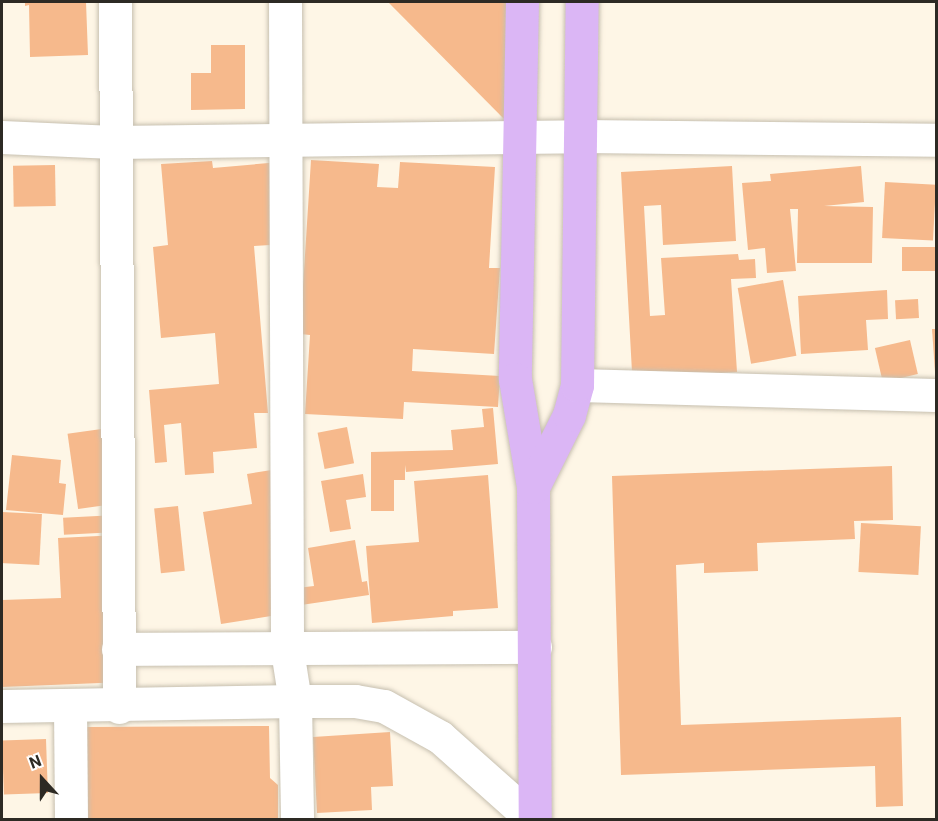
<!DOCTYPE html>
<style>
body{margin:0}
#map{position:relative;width:938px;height:821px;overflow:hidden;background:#fef6e6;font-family:Roboto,sans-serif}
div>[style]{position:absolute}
.building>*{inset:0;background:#f6b98c;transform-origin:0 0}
.roads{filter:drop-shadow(0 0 2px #c6bfaf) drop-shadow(0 0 2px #c6bfaf)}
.minor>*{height:33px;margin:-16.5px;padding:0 16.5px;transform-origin:16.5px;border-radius:16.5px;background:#fff}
.major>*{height:33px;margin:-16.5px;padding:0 16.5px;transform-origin:16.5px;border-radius:16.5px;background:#dbb6f5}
span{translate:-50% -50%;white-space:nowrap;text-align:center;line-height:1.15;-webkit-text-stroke:4.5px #fff;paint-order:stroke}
.frame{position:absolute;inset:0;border:3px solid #2d2a24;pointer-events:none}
.north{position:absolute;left:12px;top:749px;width:60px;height:60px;-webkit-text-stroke:4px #fff;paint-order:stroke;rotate:339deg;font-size:16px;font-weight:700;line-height:24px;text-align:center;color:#2d2a24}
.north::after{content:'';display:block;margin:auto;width:21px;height:27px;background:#2d2a24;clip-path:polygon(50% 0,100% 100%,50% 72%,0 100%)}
</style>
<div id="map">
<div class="building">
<div style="clip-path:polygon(25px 2px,86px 2px,88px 55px,30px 57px,29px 5px,25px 6px)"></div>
<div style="clip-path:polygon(388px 2px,516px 2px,511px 126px)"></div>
<div style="clip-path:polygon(211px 45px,245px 45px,245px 109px,191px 110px,191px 73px,211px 73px)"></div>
<div style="clip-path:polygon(311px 160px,379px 164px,377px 187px,398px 188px,400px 162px,495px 167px,489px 268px,500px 268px,494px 354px,413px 349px,412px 371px,500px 376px,498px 407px,404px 402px,403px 419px,305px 414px,310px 335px,300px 334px)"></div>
<div style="clip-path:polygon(212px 161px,213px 168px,280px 162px,286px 244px,254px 246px,268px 413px,254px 413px,257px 448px,213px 452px,214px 473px,185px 475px,181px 423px,164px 425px,167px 462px,155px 463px,149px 390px,219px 384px,215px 333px,161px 338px,153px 247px,168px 245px,161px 164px)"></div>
<div style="left:55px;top:165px;width:41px;height:42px;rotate:89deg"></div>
<div style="clip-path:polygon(732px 166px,736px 241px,663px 245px,661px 205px,644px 206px,650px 316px,665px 315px,661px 258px,738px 254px,739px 260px,755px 259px,756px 278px,731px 279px,737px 372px,657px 376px,657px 371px,632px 372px,621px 172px)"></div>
<div style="clip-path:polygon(861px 166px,864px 202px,824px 206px,873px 207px,872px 263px,797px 263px,798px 209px,790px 209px,796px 271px,767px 273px,765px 248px,748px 250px,742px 183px,771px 181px,770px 174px)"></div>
<div style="left:885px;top:182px;width:51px;height:56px;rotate:3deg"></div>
<div style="left:936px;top:247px;width:24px;height:34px;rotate:90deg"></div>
<div style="left:783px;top:280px;width:77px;height:46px;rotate:80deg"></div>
<div style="clip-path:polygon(887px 290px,888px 319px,866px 320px,868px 350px,801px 354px,798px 296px)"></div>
<div style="left:918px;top:299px;width:19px;height:23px;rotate:87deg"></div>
<div style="clip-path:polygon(932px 329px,936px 329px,936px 372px,935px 372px)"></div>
<div style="left:910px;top:340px;width:35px;height:36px;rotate:77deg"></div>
<div style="clip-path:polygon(493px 408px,498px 464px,406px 472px,405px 465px,405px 480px,394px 480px,394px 511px,371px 511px,371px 452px,453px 450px,451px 430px,484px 427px,482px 409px)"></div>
<div style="left:123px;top:426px;width:76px;height:56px;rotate:82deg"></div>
<div style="left:347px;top:427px;width:37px;height:30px;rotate:79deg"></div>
<div style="clip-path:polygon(12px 455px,61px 460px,59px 483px,66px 484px,63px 515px,6px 510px)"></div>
<div style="clip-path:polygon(892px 466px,893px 520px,854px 521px,855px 539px,757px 543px,758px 571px,704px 573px,704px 563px,676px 565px,681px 725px,901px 717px,903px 806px,876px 807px,875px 766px,621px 775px,612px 476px)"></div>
<div style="clip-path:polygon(278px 469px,297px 588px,314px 586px,308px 548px,355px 540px,362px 582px,367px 581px,369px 595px,301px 605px,302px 611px,221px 624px,203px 512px,252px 504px,247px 474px)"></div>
<div style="clip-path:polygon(363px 474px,366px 497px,346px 500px,351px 529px,330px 532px,321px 481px)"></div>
<div style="clip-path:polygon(488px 475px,498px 608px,453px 611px,453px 616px,372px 623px,366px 546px,419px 542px,414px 481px)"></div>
<div style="left:178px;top:506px;width:65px;height:24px;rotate:84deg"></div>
<div style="left:2px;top:512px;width:40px;height:51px;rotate:3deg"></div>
<div style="left:117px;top:515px;width:17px;height:54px;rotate:87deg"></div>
<div style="left:861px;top:523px;width:60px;height:49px;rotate:3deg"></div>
<div style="clip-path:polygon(119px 535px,125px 682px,2px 687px,2px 600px,61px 598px,58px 538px)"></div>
<div style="clip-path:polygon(269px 726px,270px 778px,278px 785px,278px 820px,85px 820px,85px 727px)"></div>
<div style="clip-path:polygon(390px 732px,393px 786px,371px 787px,372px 810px,317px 813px,313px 737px)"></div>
<div style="left:46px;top:739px;width:54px;height:44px;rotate:88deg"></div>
</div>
<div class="roads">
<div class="minor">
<div style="left:115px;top:2px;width:705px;rotate:89.67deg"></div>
<div style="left:285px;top:2px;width:648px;rotate:89.82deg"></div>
<div style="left:287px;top:650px;width:52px;rotate:81.1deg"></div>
<div style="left:295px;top:701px;width:119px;rotate:89deg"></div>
<div style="left:2px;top:137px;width:111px;rotate:2.6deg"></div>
<div style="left:113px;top:142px;width:469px;rotate:-0.7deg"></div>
<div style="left:582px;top:136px;width:354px;rotate:0.6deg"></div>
<div style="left:577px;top:385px;width:359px;rotate:1.6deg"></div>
<div style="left:118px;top:649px;width:417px;rotate:-0.3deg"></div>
<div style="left:2px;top:706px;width:293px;rotate:-1deg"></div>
<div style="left:295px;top:701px;width:60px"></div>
<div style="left:355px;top:701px;width:29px;rotate:10deg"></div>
<div style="left:384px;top:706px;width:64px;rotate:29deg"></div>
<div style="left:440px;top:737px;width:125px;rotate:41.7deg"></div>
<div style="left:70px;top:706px;width:114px;rotate:89.5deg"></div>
</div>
<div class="major">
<div style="left:522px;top:2px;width:377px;rotate:91.1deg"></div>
<div style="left:515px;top:379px;width:109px;rotate:80.5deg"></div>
<div style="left:533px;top:487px;width:333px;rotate:89.7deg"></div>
<div style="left:533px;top:487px;width:80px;rotate:-63.4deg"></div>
<div style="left:569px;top:415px;width:31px;rotate:-75deg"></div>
<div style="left:577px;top:385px;width:383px;rotate:-89.3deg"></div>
</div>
</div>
<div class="frame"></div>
<div class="north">N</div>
</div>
